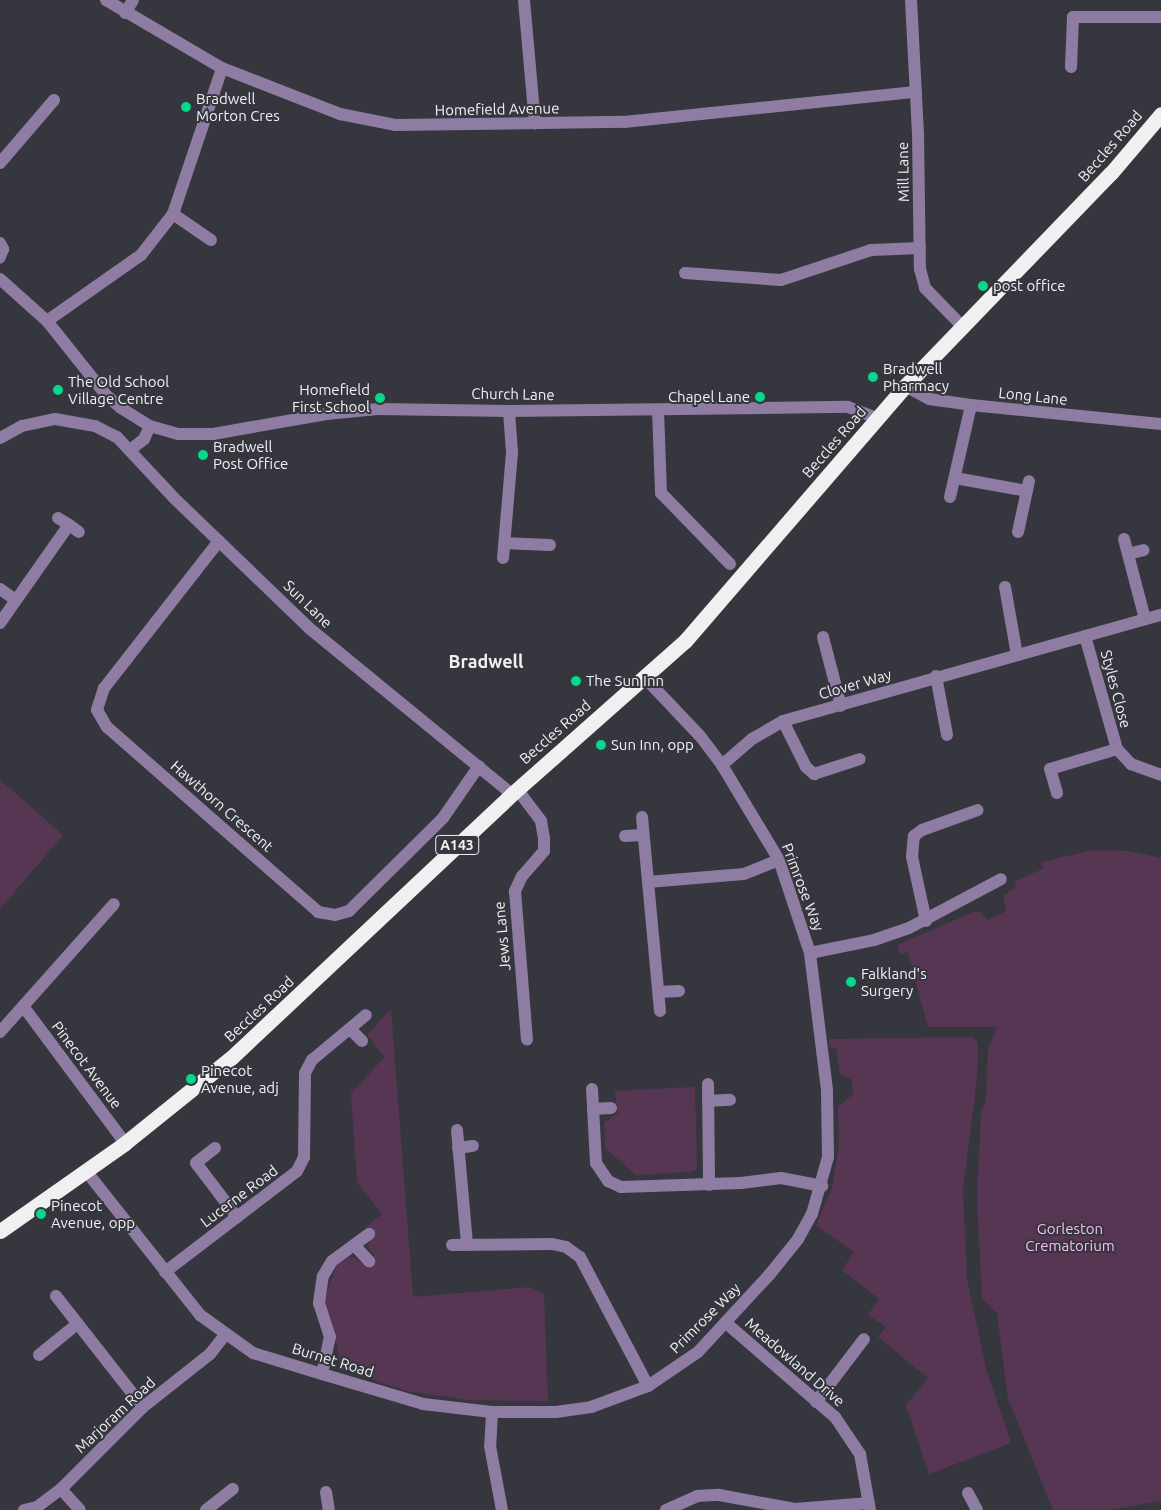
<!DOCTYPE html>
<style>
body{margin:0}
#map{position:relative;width:1161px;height:1510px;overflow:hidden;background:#36373e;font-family:Ubuntu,sans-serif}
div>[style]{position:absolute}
.green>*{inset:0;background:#573654}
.minor>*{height:12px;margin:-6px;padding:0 6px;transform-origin:6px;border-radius:6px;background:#8e7ca3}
.highway>*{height:15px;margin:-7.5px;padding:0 7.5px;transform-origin:7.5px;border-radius:7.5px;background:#f0f0f0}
.dots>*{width:14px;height:14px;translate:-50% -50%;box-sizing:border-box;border:2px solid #36373e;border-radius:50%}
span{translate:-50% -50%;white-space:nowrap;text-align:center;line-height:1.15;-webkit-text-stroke:4px #36373e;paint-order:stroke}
.shield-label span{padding:1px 4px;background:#36373e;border:1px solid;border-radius:4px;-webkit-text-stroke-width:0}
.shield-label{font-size:14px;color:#f0f0f5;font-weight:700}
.poi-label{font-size:15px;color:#f0f0f5}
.left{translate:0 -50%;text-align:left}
.right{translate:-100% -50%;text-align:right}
.street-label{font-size:15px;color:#f0f0f5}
.park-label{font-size:15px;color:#fdbaf5}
.quarter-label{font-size:18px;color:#f0f0f5;font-weight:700}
</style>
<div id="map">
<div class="green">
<div style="clip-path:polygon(0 780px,63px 835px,0 909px)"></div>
<div style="clip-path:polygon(1094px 850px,1128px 851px,1161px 858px,1161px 1501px,1110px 1510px,1053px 1510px,1008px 1399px,997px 1313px,982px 1299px,977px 1199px,981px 1111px,986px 1101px,988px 1049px,997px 1027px,928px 1027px,908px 952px,900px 954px,897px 945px,974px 912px,980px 912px,988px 920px,1006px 911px,1003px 896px,1016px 887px,1015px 881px,1043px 869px,1041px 862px)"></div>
<div style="clip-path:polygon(391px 1009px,413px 1297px,530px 1287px,544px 1295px,548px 1401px,468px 1400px,407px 1391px,341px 1369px,334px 1330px,324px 1301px,337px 1264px,346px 1257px,355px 1258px,365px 1265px,375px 1257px,368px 1246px,371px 1235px,366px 1227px,382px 1214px,357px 1182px,351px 1093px,385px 1057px,367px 1035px)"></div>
<div style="clip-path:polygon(973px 1037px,978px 1043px,977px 1079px,963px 1189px,967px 1279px,986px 1369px,1011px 1443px,929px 1474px,906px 1405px,928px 1378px,878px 1337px,886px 1327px,868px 1315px,879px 1299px,842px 1270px,854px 1252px,816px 1225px,832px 1188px,839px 1146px,838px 1107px,853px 1094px,852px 1080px,840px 1073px,836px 1049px,829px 1046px,829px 1039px)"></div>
<div style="clip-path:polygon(695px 1087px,697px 1169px,691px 1172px,636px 1175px,605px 1148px,604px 1123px,618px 1113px,615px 1091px)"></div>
</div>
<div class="minor">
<div style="left:106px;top:0;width:134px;rotate:30.4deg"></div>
<div style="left:222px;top:68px;width:127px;rotate:21.3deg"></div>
<div style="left:340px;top:114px;width:56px;rotate:11.3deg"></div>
<div style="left:395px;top:125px;width:229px;rotate:-0.8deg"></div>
<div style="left:624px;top:122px;width:293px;rotate:-5.9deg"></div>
<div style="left:524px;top:0;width:124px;rotate:84.9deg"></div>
<div style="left:911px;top:0;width:133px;rotate:87deg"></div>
<div style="left:918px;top:133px;width:136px;rotate:89.2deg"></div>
<div style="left:920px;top:269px;width:20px;rotate:75deg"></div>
<div style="left:925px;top:288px;width:56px;rotate:45.7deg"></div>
<div style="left:125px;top:13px;width:15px;rotate:-58deg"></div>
<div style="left:1071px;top:67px;width:50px;rotate:-87.7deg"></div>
<div style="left:1073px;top:17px;width:88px"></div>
<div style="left:0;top:163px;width:83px;rotate:-49.4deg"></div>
<div style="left:173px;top:214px;width:46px;rotate:34.4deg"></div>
<div style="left:0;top:243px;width:7px;rotate:63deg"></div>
<div style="left:3px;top:249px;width:9px;rotate:111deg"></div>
<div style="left:685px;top:273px;width:96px;rotate:4.2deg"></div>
<div style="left:781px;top:280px;width:95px;rotate:-18.4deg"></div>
<div style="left:871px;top:250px;width:49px;rotate:-2.3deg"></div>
<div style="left:0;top:279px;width:63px;rotate:41.8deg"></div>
<div style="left:47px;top:321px;width:95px;rotate:51.4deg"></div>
<div style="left:106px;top:395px;width:20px;rotate:41deg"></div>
<div style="left:121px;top:408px;width:34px;rotate:32deg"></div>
<div style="left:150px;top:426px;width:29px;rotate:16deg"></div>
<div style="left:178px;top:434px;width:35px"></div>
<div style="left:213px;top:434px;width:115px;rotate:-10deg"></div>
<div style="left:326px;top:414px;width:52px;rotate:-5.5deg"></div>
<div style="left:378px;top:409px;width:131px;rotate:0.9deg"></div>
<div style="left:509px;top:411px;width:339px;rotate:-0.7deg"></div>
<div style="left:848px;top:407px;width:31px;rotate:21deg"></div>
<div style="left:47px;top:321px;width:115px;rotate:-35.1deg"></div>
<div style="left:141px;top:255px;width:52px;rotate:-52deg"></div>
<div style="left:173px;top:214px;width:154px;rotate:-71.4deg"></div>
<div style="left:905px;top:386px;width:27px;rotate:28deg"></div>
<div style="left:929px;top:399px;width:42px;rotate:8.1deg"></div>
<div style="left:971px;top:405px;width:191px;rotate:5.7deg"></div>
<div style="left:658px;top:410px;width:83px;rotate:87.9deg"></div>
<div style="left:661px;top:493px;width:99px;rotate:45.8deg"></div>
<div style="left:0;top:438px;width:25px;rotate:-29deg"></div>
<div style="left:22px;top:426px;width:34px;rotate:-12deg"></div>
<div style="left:55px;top:419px;width:41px;rotate:9.9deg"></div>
<div style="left:95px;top:426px;width:25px;rotate:27deg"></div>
<div style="left:117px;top:437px;width:83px;rotate:46.9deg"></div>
<div style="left:174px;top:498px;width:187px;rotate:43.9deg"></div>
<div style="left:309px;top:628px;width:262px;rotate:39.3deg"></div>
<div style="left:130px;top:450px;width:18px;rotate:-38deg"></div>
<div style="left:144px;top:439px;width:14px;rotate:-65deg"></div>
<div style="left:955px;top:478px;width:73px;rotate:10.2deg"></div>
<div style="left:950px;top:497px;width:94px;rotate:-77.1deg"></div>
<div style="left:58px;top:518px;width:13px;rotate:32deg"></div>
<div style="left:1018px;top:532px;width:52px;rotate:-77.8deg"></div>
<div style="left:1124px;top:539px;width:83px;rotate:75.3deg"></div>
<div style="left:219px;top:541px;width:187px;rotate:128deg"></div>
<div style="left:104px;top:688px;width:23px;rotate:108deg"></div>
<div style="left:97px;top:710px;width:20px;rotate:60deg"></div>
<div style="left:107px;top:727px;width:281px;rotate:41.2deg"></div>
<div style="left:318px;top:912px;width:17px;rotate:10deg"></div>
<div style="left:335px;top:915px;width:15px;rotate:-16deg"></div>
<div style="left:349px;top:911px;width:132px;rotate:-44.7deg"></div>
<div style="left:443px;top:818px;width:63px;rotate:-55.3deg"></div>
<div style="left:505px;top:543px;width:45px;rotate:2.5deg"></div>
<div style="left:1128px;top:554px;width:16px;rotate:-14deg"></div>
<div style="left:503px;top:558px;width:106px;rotate:-85.1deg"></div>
<div style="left:512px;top:452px;width:41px;rotate:-94.2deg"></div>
<div style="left:1005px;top:587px;width:69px;rotate:80deg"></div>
<div style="left:0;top:589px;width:19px;rotate:35deg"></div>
<div style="left:0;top:623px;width:120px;rotate:-54.9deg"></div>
<div style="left:69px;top:525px;width:12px;rotate:35deg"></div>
<div style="left:1085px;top:636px;width:117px;rotate:74.2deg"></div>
<div style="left:1117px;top:749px;width:21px;rotate:47deg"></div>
<div style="left:1131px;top:764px;width:32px;rotate:20deg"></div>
<div style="left:823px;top:637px;width:71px;rotate:75.4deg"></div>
<div style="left:936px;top:676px;width:60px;rotate:79.4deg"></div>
<div style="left:783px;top:721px;width:51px;rotate:63.4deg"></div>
<div style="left:806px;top:767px;width:11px;rotate:41deg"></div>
<div style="left:814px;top:774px;width:48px;rotate:-18.1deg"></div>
<div style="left:722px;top:765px;width:40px;rotate:-41deg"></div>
<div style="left:752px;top:739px;width:36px;rotate:-30deg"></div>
<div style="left:783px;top:721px;width:393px;rotate:-15.7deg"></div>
<div style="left:517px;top:789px;width:40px;rotate:53deg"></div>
<div style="left:541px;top:821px;width:17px;rotate:80deg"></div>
<div style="left:544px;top:838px;width:13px;rotate:90deg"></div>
<div style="left:544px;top:851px;width:33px;rotate:131deg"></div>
<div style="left:522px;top:876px;width:17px;rotate:115deg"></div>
<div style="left:515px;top:891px;width:149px;rotate:85.4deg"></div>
<div style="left:1057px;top:793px;width:25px;rotate:-106deg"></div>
<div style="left:1050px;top:769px;width:70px;rotate:-16.6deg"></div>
<div style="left:642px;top:817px;width:65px;rotate:84.7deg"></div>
<div style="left:625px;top:836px;width:18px;rotate:-3deg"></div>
<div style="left:926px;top:921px;width:66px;rotate:-102.3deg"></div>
<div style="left:912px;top:857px;width:21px;rotate:-85deg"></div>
<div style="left:914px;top:836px;width:10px;rotate:-37deg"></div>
<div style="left:922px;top:830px;width:59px;rotate:-19.7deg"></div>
<div style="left:810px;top:953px;width:65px;rotate:-11.5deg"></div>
<div style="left:874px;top:940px;width:37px;rotate:-19deg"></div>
<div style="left:909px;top:928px;width:104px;rotate:-28deg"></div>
<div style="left:659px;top:992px;width:20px;rotate:-3deg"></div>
<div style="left:23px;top:1006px;width:171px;rotate:53.3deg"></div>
<div style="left:660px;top:1011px;width:130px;rotate:-95.3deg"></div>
<div style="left:648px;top:882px;width:96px;rotate:-4.8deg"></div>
<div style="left:744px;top:874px;width:38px;rotate:-22deg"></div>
<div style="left:350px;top:1029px;width:17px;rotate:45deg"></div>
<div style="left:0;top:1032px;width:171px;rotate:-48.3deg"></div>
<div style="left:708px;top:1084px;width:101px;rotate:89.4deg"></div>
<div style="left:592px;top:1089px;width:74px;rotate:86.9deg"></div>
<div style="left:596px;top:1163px;width:22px;rotate:56deg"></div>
<div style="left:608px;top:1181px;width:14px;rotate:25deg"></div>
<div style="left:621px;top:1187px;width:120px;rotate:-1.9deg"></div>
<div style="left:741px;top:1183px;width:40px;rotate:-7.1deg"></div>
<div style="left:781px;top:1178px;width:42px;rotate:11deg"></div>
<div style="left:708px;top:1101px;width:22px;rotate:-3deg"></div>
<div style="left:593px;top:1109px;width:18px;rotate:-3deg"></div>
<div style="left:457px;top:1130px;width:115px;rotate:85deg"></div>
<div style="left:215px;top:1148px;width:24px;rotate:142deg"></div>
<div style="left:196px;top:1163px;width:68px;rotate:52.8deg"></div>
<div style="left:458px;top:1148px;width:15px;rotate:-8deg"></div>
<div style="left:86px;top:1171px;width:184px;rotate:51.6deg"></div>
<div style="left:200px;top:1315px;width:65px;rotate:35.6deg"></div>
<div style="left:253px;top:1353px;width:72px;rotate:16.9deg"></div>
<div style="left:322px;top:1374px;width:105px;rotate:16.5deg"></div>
<div style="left:423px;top:1404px;width:69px;rotate:6.6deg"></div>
<div style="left:492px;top:1412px;width:64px"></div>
<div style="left:556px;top:1412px;width:35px;rotate:-8deg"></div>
<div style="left:591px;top:1407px;width:61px;rotate:-20.2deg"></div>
<div style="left:648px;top:1386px;width:60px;rotate:-34.2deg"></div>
<div style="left:698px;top:1352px;width:106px;rotate:-47.3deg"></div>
<div style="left:770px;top:1274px;width:45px;rotate:-51.3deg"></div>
<div style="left:798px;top:1239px;width:29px;rotate:-61deg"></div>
<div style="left:812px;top:1214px;width:59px;rotate:-74.3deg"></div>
<div style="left:828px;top:1157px;width:67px;rotate:-90.9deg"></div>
<div style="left:827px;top:1090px;width:138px;rotate:-97.1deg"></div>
<div style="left:810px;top:953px;width:98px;rotate:-108.4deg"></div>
<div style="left:779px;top:860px;width:111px;rotate:-121deg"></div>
<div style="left:722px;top:765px;width:36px;rotate:-127deg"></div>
<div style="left:700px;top:736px;width:81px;rotate:-133.5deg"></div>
<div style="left:452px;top:1245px;width:100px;rotate:-0.6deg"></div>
<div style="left:552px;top:1244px;width:14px;rotate:12deg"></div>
<div style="left:566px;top:1247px;width:17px;rotate:36deg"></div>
<div style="left:580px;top:1257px;width:146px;rotate:62.2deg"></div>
<div style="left:355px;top:1246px;width:21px;rotate:47deg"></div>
<div style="left:165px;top:1272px;width:166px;rotate:-37.4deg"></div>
<div style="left:297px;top:1171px;width:16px;rotate:-63deg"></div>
<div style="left:304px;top:1157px;width:84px;rotate:-89.3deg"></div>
<div style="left:305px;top:1073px;width:15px;rotate:-62deg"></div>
<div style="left:312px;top:1060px;width:70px;rotate:-39.8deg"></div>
<div style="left:56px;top:1296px;width:141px;rotate:51.9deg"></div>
<div style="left:726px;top:1323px;width:144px;rotate:40.8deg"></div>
<div style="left:835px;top:1417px;width:45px;rotate:56deg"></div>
<div style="left:860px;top:1454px;width:57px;rotate:79.9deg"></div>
<div style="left:39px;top:1355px;width:49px;rotate:-39.2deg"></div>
<div style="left:322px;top:1374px;width:38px;rotate:-78deg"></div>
<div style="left:330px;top:1337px;width:36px;rotate:-108deg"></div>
<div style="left:319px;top:1303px;width:27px;rotate:-82deg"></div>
<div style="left:323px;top:1276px;width:17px;rotate:-59deg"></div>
<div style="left:332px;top:1261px;width:46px;rotate:-36.1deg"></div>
<div style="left:816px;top:1402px;width:79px;rotate:-52.7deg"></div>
<div style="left:492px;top:1412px;width:34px;rotate:93deg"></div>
<div style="left:490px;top:1446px;width:65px;rotate:79.4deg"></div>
<div style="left:61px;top:1489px;width:28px;rotate:48deg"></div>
<div style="left:326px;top:1492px;width:18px;rotate:81deg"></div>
<div style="left:968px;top:1493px;width:19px;rotate:62deg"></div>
<div style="left:24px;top:1510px;width:13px;rotate:-13deg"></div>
<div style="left:37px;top:1507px;width:30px;rotate:-37deg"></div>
<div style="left:61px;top:1489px;width:116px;rotate:-45deg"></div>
<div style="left:143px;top:1407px;width:85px;rotate:-38.3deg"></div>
<div style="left:210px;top:1354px;width:24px;rotate:-52deg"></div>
<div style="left:206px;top:1510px;width:34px;rotate:-38deg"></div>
<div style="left:666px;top:1510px;width:34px;rotate:-24deg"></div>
<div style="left:697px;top:1496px;width:22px;rotate:-3deg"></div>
<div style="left:719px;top:1495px;width:77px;rotate:10.4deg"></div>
<div style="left:795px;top:1509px;width:74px;rotate:-4.6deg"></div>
</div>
<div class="highway">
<div style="left:0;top:1231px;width:153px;rotate:-35.1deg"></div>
<div style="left:125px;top:1143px;width:137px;rotate:-38.8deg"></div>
<div style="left:232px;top:1057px;width:384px;rotate:-43.2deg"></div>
<div style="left:512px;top:794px;width:231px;rotate:-41.5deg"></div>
<div style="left:685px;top:641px;width:337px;rotate:-49.2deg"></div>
<div style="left:905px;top:386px;width:296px;rotate:-46deg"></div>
<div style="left:1111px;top:173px;width:77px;rotate:-49.7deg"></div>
</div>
<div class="dots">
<div style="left:186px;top:107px;background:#04d98b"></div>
<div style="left:983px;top:286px;background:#04d98b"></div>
<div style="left:873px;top:377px;background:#04d98b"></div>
<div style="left:58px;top:390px;background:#04d98b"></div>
<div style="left:760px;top:397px;background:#04d98b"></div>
<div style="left:380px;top:398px;background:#04d98b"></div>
<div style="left:203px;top:455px;background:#04d98b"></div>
<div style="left:576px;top:681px;background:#04d98b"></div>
<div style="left:601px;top:745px;background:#04d98b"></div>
<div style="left:851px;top:982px;background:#04d98b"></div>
<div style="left:191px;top:1079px;background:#04d98b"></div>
<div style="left:41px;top:1214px;background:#04d98b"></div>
</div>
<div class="shield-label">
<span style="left:457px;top:845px">A143</span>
</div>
<div class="poi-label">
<span class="left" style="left:196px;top:107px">Bradwell<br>Morton Cres</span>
<span class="left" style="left:993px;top:286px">post office</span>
<span class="left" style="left:883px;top:377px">Bradwell<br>Pharmacy</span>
<span class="left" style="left:68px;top:390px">The Old School<br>Village Centre</span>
<span class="right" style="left:370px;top:398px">Homefield<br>First School</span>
<span class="right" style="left:750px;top:397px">Chapel Lane</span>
<span class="left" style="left:213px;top:455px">Bradwell<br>Post Office</span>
<span class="left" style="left:586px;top:681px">The Sun Inn</span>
<span class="left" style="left:611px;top:745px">Sun Inn, opp</span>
<span class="left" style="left:861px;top:982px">Falkland's<br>Surgery</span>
<span class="left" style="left:201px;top:1079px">Pinecot<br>Avenue, adj</span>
<span class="left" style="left:51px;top:1214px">Pinecot<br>Avenue, opp</span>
</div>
<div class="street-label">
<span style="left:497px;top:109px;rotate:-1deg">Homefield Avenue</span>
<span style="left:1110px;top:146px;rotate:-49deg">Beccles Road</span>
<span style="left:903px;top:172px;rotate:-91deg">Mill Lane</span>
<span style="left:513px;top:394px;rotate:1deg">Church Lane</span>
<span style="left:1033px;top:396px;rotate:6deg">Long Lane</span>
<span style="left:834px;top:442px;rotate:-49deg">Beccles Road</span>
<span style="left:308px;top:604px;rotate:44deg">Sun Lane</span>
<span style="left:855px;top:684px;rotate:-16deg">Clover Way</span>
<span style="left:1116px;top:689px;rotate:75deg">Styles Close</span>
<span style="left:555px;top:732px;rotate:-41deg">Beccles Road</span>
<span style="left:222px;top:806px;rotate:41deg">Hawthorn Crescent</span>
<span style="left:803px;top:887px;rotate:69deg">Primrose Way</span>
<span style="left:502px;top:936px;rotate:-95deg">Jews Lane</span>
<span style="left:259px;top:1009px;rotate:-43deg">Beccles Road</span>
<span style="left:87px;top:1065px;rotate:53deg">Pinecot Avenue</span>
<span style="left:239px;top:1196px;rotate:-37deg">Lucerne Road</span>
<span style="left:705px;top:1318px;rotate:-45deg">Primrose Way</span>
<span style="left:333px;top:1360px;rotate:17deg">Burnet Road</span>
<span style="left:795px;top:1362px;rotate:41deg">Meadowland Drive</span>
<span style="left:115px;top:1415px;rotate:-43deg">Marjoram Road</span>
</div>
<div class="park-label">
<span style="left:1070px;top:1237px">Gorleston<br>Crematorium</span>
</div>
<div class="quarter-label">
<span style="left:486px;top:661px">Bradwell</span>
</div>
</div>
